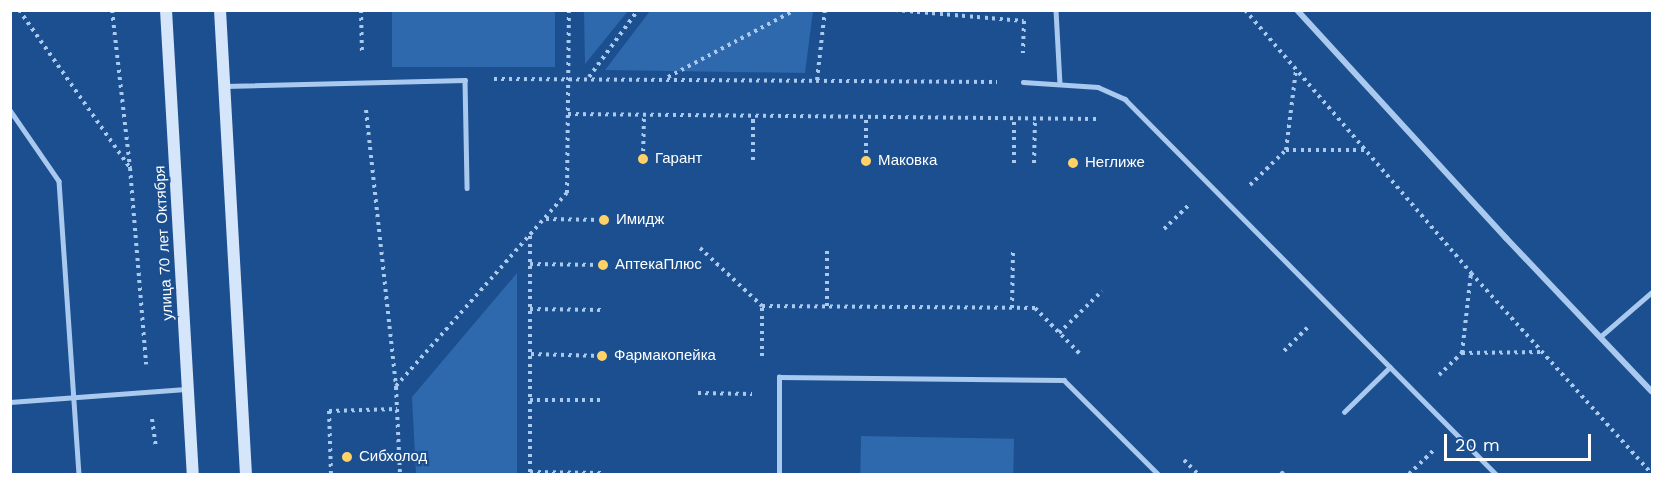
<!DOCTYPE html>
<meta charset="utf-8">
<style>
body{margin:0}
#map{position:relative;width:1663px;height:485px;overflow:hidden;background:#1b4f8f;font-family:"Work Sans",sans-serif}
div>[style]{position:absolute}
.green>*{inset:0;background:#2e69ad;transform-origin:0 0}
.path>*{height:4px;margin-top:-2px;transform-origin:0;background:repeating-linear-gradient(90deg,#a9c9ee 0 3px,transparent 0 7.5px)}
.lane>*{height:4.5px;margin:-2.25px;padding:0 2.25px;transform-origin:2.25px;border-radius:2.25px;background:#a9c9ee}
.street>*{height:6px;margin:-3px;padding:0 3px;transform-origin:3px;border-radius:3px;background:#a9c9ee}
.secondary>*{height:12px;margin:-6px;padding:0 6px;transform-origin:6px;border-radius:6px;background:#d6e6fa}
.dots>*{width:16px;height:16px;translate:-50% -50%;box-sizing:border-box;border:3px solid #1b4f8f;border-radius:50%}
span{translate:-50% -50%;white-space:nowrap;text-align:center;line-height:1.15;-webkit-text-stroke:4.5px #1b4f8f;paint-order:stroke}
.poi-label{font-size:15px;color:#fff}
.left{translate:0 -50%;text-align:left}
.street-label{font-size:15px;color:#fff}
.frame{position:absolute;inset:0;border:12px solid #fff;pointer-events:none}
.scale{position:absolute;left:1444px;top:434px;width:147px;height:27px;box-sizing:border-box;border:3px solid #fff;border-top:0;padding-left:8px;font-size:18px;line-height:21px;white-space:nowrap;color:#fff;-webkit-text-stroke:4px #1b4f8f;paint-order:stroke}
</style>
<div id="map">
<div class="green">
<div style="left:392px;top:11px;width:163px;height:56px"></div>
<div style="clip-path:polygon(584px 11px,628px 11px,585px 64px)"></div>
<div style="clip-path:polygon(650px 11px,813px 11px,805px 73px,605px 70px)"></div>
<div style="clip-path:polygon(517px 273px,517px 474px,416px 474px,412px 397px)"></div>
<div style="left:861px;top:436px;width:153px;height:38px;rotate:1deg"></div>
</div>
<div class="path">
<div style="left:19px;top:10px;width:193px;rotate:54.9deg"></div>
<div style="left:130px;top:168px;width:197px;rotate:85.3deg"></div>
<div style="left:112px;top:10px;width:159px;rotate:83.5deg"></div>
<div style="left:361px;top:10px;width:45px;rotate:88.7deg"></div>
<div style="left:895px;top:10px;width:129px;rotate:4.9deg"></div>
<div style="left:1024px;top:21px;width:32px;rotate:92deg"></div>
<div style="left:1245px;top:10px;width:347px;rotate:49.3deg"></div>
<div style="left:1471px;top:273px;width:270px;rotate:48deg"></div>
<div style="left:589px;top:77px;width:83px;rotate:-53.8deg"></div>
<div style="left:668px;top:77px;width:144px;rotate:-27.8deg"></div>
<div style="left:494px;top:79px;width:503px;rotate:0.34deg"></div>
<div style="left:817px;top:80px;width:70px;rotate:-83.5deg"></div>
<div style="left:366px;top:110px;width:279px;rotate:83.8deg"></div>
<div style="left:396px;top:387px;width:87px;rotate:87.4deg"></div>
<div style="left:568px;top:114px;width:529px;rotate:0.54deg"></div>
<div style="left:1286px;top:150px;width:79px"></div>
<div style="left:643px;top:159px;width:45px;rotate:-88.7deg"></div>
<div style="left:753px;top:160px;width:45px;rotate:-90deg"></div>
<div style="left:866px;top:161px;width:44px;rotate:-90deg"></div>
<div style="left:1014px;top:163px;width:45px;rotate:-90deg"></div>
<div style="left:1034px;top:163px;width:44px;rotate:-88.7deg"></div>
<div style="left:1250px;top:185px;width:50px;rotate:-44.2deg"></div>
<div style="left:1286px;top:150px;width:81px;rotate:-82.9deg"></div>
<div style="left:546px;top:219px;width:58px;rotate:1deg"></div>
<div style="left:1164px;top:229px;width:35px;rotate:-44deg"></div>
<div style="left:530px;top:236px;width:238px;rotate:90deg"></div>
<div style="left:700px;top:248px;width:85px;rotate:43.1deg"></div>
<div style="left:762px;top:306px;width:273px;rotate:0.4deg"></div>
<div style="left:1035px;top:308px;width:64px;rotate:45.6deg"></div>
<div style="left:530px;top:264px;width:73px;rotate:0.8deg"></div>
<div style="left:827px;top:306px;width:56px;rotate:-90deg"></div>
<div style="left:1012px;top:308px;width:57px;rotate:-89deg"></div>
<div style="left:530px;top:309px;width:73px;rotate:0.8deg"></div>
<div style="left:1059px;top:333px;width:60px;rotate:-44.3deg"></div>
<div style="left:1284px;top:351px;width:35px;rotate:-45deg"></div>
<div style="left:1462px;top:353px;width:79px;rotate:-0.7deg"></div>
<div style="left:531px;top:354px;width:71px;rotate:1.6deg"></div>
<div style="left:762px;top:356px;width:50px;rotate:-90deg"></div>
<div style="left:1439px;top:375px;width:32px;rotate:-44deg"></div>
<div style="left:1462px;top:353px;width:81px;rotate:-83.6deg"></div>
<div style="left:396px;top:386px;width:258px;rotate:-48.5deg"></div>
<div style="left:567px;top:193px;width:183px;rotate:-89.4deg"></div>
<div style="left:698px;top:393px;width:54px;rotate:1.1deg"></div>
<div style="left:530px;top:400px;width:72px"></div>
<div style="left:152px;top:419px;width:29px;rotate:82deg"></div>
<div style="left:1184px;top:460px;width:20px;rotate:45deg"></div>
<div style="left:530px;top:472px;width:72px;rotate:0.8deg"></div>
<div style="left:331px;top:474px;width:63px;rotate:-91.8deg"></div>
<div style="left:329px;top:411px;width:68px;rotate:-1.7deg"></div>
<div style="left:1409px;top:474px;width:35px;rotate:-44deg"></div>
</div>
<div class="lane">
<div style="left:1056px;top:10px;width:73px;rotate:86.9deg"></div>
<div style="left:1023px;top:82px;width:75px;rotate:3.8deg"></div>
<div style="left:1098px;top:87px;width:30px;rotate:24deg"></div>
<div style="left:1125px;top:99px;width:528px;rotate:45.31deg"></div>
<div style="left:225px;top:86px;width:240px;rotate:-1.4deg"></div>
<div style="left:465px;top:80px;width:108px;rotate:88.9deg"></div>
<div style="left:10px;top:110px;width:86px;rotate:55.4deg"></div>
<div style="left:59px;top:181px;width:294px;rotate:86.1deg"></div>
<div style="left:1600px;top:337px;width:69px;rotate:-40.9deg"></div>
<div style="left:10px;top:402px;width:176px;rotate:-4.2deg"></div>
<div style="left:1344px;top:412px;width:64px;rotate:-44.4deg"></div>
<div style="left:779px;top:474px;width:97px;rotate:-90deg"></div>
<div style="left:779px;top:377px;width:285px;rotate:0.6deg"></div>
<div style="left:1064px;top:380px;width:133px;rotate:45deg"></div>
<div style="left:1281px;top:474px;width:1px;rotate:-45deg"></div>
</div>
<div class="street">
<div style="left:1297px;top:10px;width:309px;rotate:47.5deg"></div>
<div style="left:1506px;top:238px;width:212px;rotate:46.5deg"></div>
</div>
<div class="secondary">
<div style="left:166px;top:10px;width:465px;rotate:86.7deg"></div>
<div style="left:220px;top:10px;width:465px;rotate:86.8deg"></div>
</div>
<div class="dots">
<div style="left:643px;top:159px;background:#ffd166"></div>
<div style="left:866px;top:161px;background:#ffd166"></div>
<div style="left:1073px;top:163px;background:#ffd166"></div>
<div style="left:604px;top:220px;background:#ffd166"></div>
<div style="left:603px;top:265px;background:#ffd166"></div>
<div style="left:602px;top:356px;background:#ffd166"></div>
<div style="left:347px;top:457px;background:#ffd166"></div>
</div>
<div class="poi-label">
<span class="left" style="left:655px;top:159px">Гарант</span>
<span class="left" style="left:878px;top:161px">Маковка</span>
<span class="left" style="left:1085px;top:163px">Неглиже</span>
<span class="left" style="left:616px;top:220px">Имидж</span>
<span class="left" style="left:615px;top:265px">АптекаПлюс</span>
<span class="left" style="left:614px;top:356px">Фармакопейка</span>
<span class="left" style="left:359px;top:457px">Сибхолод</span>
</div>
<div class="street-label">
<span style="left:164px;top:243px;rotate:-93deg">улица 70 лет Октября</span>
</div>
<div class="frame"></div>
<div class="scale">20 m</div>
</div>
